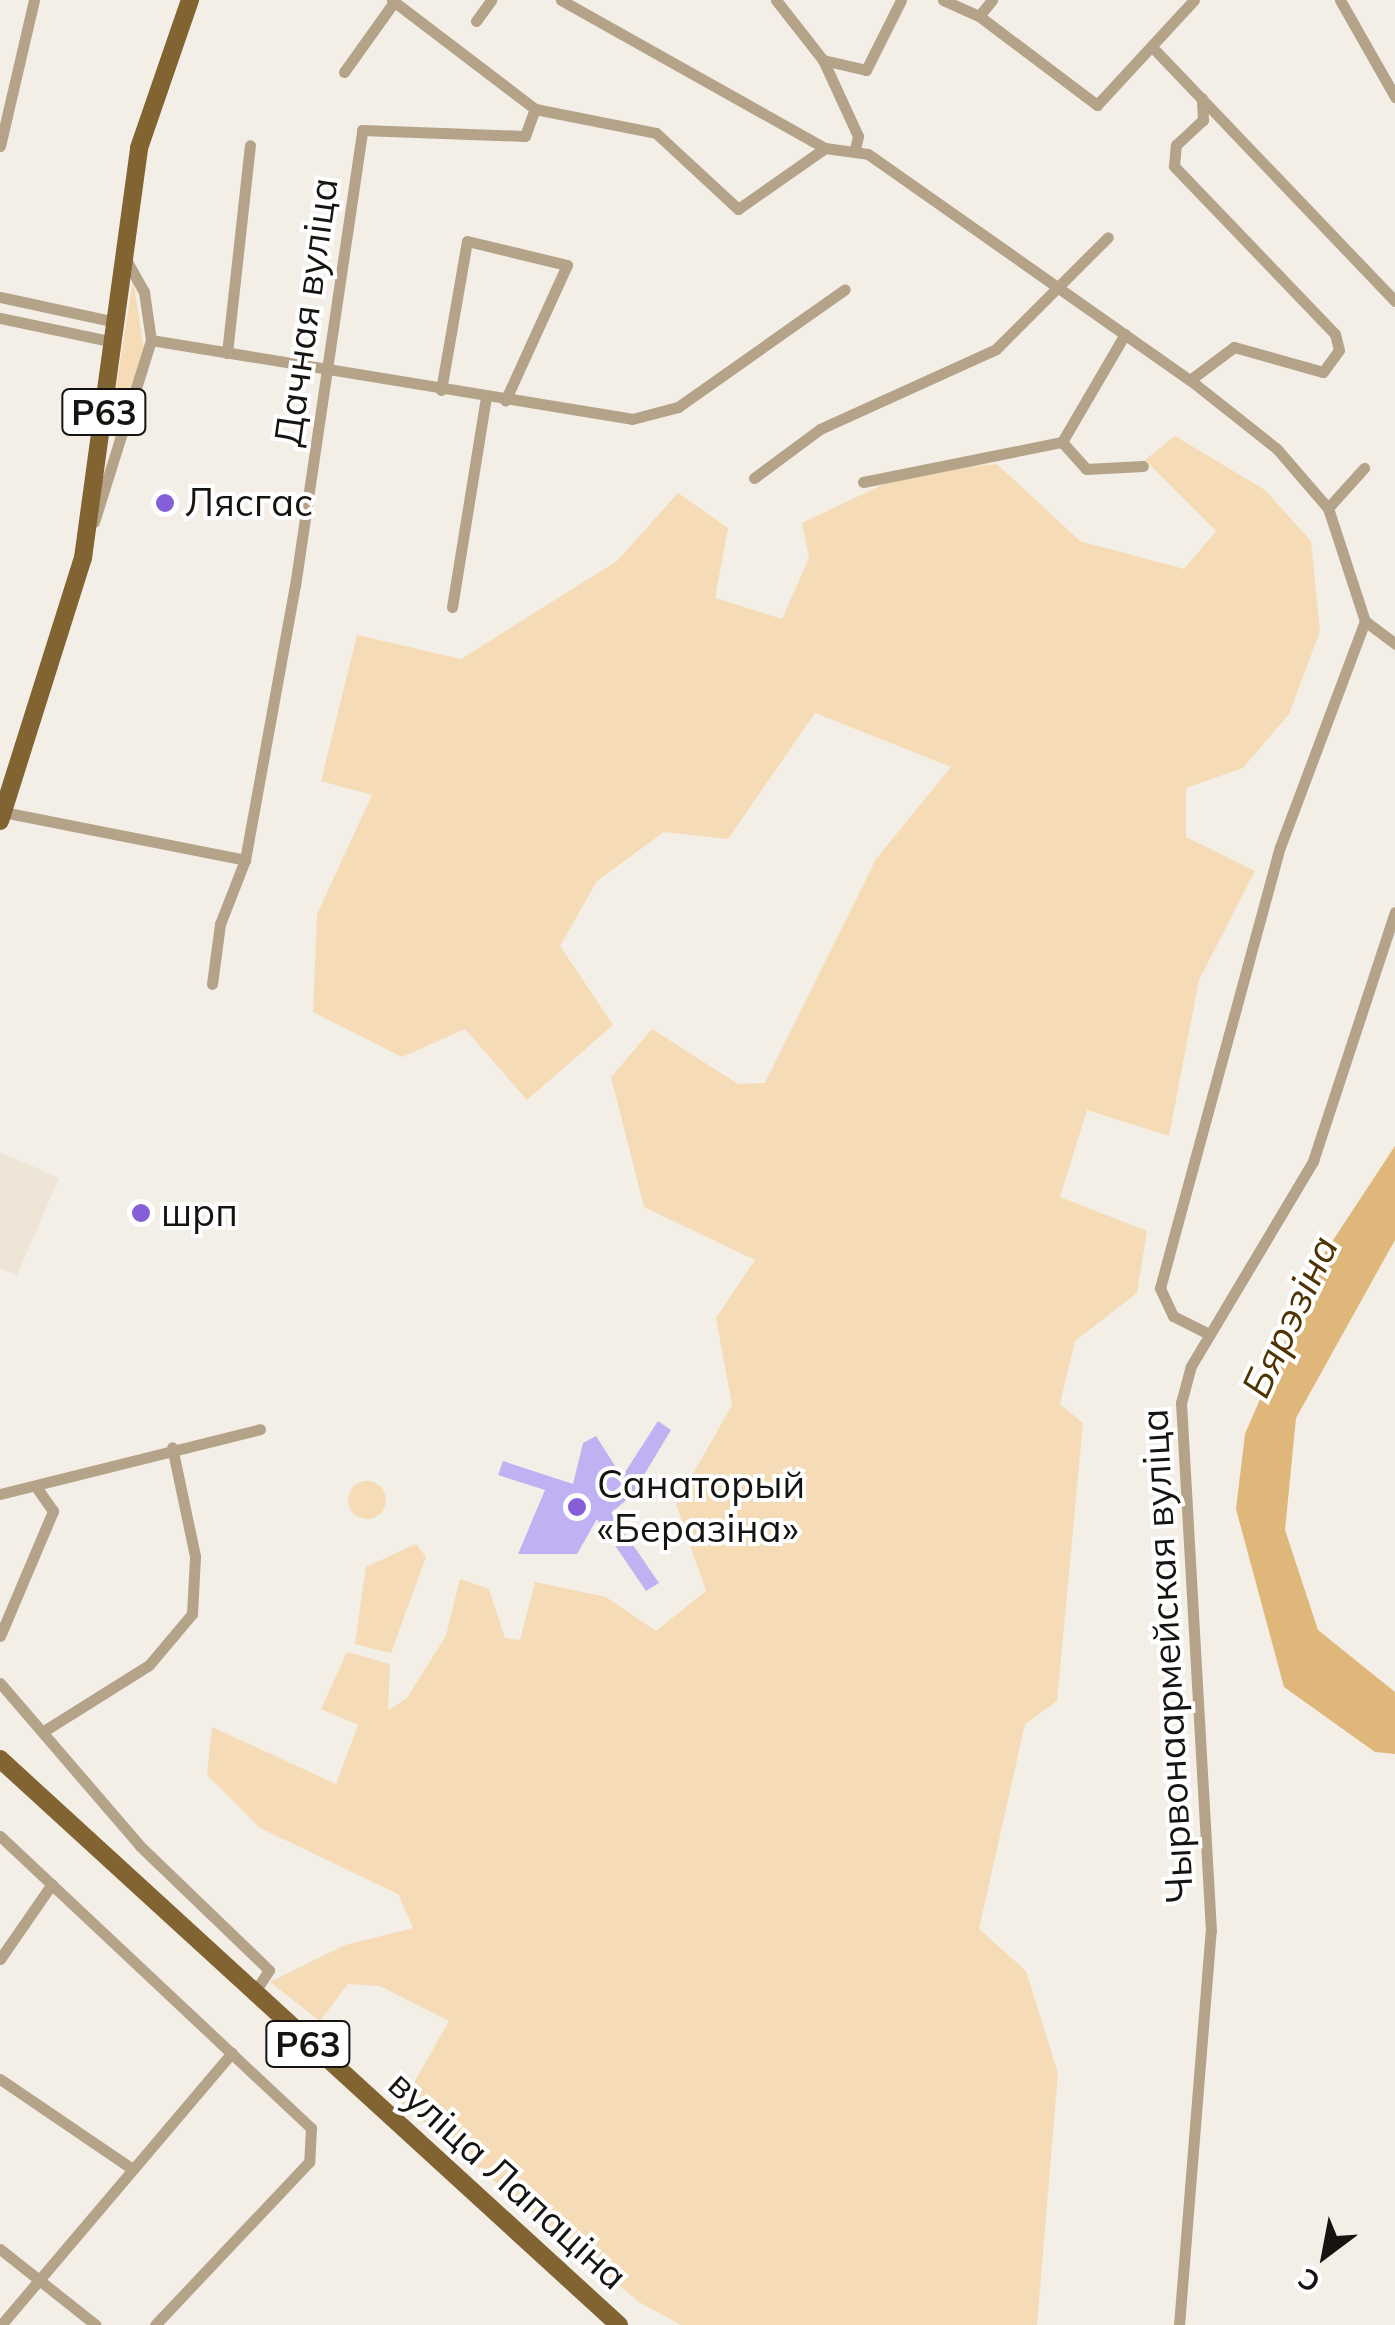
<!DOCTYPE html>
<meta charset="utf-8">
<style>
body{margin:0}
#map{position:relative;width:1395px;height:2325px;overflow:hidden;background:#f3eee6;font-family:Mulish,sans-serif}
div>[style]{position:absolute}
.built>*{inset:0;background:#efe5d6}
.green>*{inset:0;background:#f5dcb7}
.round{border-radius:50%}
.water>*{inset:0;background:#dfb77b}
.building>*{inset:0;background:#c0b2f2}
.street>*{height:11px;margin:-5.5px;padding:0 5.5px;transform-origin:5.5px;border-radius:5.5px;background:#b4a389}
.primary>*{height:18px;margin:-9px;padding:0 9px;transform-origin:9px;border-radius:9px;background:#826332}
.dots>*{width:28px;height:28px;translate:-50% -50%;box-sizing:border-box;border:5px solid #fff;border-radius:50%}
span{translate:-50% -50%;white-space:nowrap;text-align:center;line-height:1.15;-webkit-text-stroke:8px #fff;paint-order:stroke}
.shield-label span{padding:2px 8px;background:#fff;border:2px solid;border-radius:8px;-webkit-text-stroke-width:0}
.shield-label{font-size:35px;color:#161411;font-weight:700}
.street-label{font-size:38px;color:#161411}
.poi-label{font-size:38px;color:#161411}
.left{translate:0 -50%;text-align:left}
.water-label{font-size:40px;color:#4f3401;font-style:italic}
.north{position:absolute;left:1275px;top:2205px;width:100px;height:100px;-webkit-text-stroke:8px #fff;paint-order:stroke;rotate:212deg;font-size:28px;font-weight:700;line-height:40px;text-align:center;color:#161411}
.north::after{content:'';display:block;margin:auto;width:35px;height:45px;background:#161411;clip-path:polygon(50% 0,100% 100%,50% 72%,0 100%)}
</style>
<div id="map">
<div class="built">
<div style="clip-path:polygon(0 1152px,59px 1178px,17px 1275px,0 1268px)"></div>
</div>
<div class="green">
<div style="clip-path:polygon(133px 280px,144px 349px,114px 443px,116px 389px)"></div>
<div style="clip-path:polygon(1175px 436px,1265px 490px,1311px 541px,1320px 631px,1289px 714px,1243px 768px,1186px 788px,1186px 837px,1255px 871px,1199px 980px,1169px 1136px,1087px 1110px,1060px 1197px,1147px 1231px,1137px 1293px,1075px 1341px,1060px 1404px,1083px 1423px,1057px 1701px,1025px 1724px,979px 1929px,1026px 1971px,1058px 2073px,1037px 2325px,681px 2325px,639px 2302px,402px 2104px,449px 2021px,380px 1986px,348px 1984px,320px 2021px,270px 1982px,345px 1945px,413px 1928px,398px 1894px,260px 1828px,207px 1775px,212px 1727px,336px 1784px,358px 1725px,321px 1709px,347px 1652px,390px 1664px,388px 1710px,406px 1699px,446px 1636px,460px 1579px,489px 1589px,505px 1638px,520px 1640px,535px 1582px,606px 1597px,656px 1631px,706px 1591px,676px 1504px,732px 1405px,716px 1318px,755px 1260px,644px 1207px,611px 1077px,652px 1029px,738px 1084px,765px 1083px,876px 859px,951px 767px,815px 713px,728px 839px,664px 832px,597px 881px,560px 946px,613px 1025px,527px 1100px,465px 1029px,402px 1057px,313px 1012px,317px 914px,372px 795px,321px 781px,357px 635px,461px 659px,617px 561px,678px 493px,728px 528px,715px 598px,782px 619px,809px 558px,802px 523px,907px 473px,997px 464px,1080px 541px,1184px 569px,1216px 531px,1145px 460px)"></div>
<div class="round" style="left:348px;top:1481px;width:38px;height:38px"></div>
<div style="clip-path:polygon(416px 1544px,426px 1557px,391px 1653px,355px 1644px,366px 1567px)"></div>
</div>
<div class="water">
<div style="clip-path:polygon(1395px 1146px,1395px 1240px,1296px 1418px,1285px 1530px,1318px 1630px,1395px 1692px,1395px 1754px,1375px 1752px,1284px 1687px,1236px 1509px,1245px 1434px,1320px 1260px)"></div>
</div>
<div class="building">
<div style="clip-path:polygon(658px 1421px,671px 1430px,632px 1495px,611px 1513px,659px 1583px,646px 1591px,597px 1519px,577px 1554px,518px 1554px,545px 1490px,498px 1475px,503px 1461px,573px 1484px,583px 1443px,596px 1436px,622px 1477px)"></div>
</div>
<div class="street">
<div style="left:392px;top:0;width:180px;rotate:37.3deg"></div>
<div style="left:535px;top:109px;width:123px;rotate:11.2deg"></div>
<div style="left:656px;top:133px;width:112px;rotate:42.8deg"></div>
<div style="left:738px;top:209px;width:106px;rotate:-35deg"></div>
<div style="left:561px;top:0;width:303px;rotate:29.3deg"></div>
<div style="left:825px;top:148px;width:43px;rotate:7.9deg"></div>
<div style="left:868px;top:154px;width:393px;rotate:35.1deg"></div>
<div style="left:1190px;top:380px;width:111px;rotate:38.4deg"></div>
<div style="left:1277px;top:449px;width:78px;rotate:49.2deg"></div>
<div style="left:1328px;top:508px;width:119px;rotate:71.9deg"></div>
<div style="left:1365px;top:621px;width:38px;rotate:37deg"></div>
<div style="left:776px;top:0;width:76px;rotate:51.9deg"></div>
<div style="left:823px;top:60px;width:84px;rotate:65.3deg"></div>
<div style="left:858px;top:136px;width:13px;rotate:103deg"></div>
<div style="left:943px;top:0;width:39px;rotate:24deg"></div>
<div style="left:979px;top:16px;width:148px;rotate:37deg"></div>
<div style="left:1097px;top:105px;width:143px;rotate:-47.3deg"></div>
<div style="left:1340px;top:0;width:112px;rotate:60.4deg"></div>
<div style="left:979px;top:16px;width:21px;rotate:-51deg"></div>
<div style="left:476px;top:21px;width:26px;rotate:-54deg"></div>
<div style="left:1156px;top:51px;width:346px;rotate:46.3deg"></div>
<div style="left:823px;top:60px;width:44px;rotate:13.1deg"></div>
<div style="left:866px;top:70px;width:78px;rotate:-63.4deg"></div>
<div style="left:344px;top:72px;width:86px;rotate:-54.5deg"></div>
<div style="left:0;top:146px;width:150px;rotate:-76.9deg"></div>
<div style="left:0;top:297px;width:119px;rotate:12.2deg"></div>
<div style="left:0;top:318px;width:116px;rotate:11.9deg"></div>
<div style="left:1125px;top:334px;width:125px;rotate:120.3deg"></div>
<div style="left:1062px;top:442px;width:36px;rotate:48deg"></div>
<div style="left:1086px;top:469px;width:57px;rotate:-3deg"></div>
<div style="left:151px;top:340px;width:487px;rotate:9.3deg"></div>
<div style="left:632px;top:419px;width:48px;rotate:-14.6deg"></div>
<div style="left:678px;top:407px;width:204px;rotate:-35.2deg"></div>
<div style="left:227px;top:353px;width:209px;rotate:-83.7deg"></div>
<div style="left:1190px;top:380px;width:55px;rotate:-36.9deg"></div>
<div style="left:1234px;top:347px;width:92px;rotate:15.7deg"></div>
<div style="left:1323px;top:372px;width:27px;rotate:-54deg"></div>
<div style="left:1339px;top:350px;width:16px;rotate:-104deg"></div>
<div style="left:1335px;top:334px;width:233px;rotate:-133.8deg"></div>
<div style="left:1174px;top:166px;width:21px;rotate:-85deg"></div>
<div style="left:1176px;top:145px;width:37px;rotate:-43deg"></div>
<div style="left:1203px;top:120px;width:22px;rotate:-93deg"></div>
<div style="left:441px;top:390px;width:151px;rotate:-80.1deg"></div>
<div style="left:467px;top:241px;width:103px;rotate:13.5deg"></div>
<div style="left:567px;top:265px;width:149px;rotate:114.5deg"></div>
<div style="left:754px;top:478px;width:82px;rotate:-36.6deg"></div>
<div style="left:820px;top:429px;width:193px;rotate:-24.4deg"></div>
<div style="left:996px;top:349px;width:158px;rotate:-45deg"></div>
<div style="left:863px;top:482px;width:203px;rotate:-11.4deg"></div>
<div style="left:1328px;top:508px;width:54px;rotate:-48deg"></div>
<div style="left:94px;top:522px;width:191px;rotate:-72.6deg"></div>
<div style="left:151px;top:340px;width:49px;rotate:-98.3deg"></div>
<div style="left:144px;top:292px;width:41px;rotate:-119.1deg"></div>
<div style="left:452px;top:607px;width:212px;rotate:-80.8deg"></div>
<div style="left:3px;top:812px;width:247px;rotate:11.2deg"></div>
<div style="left:212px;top:984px;width:61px;rotate:-82.4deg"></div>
<div style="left:220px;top:924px;width:69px;rotate:-68.7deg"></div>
<div style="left:245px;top:860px;width:279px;rotate:-79.7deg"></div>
<div style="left:295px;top:586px;width:461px;rotate:-81.6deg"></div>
<div style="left:362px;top:130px;width:163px;rotate:2.1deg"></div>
<div style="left:525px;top:136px;width:29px;rotate:-70deg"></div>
<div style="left:1209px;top:1334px;width:40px;rotate:-153.4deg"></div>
<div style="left:1173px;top:1316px;width:31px;rotate:-115deg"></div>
<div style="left:1160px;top:1288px;width:457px;rotate:-74.8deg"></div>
<div style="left:1280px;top:847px;width:241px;rotate:-69.4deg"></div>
<div style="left:0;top:1494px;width:268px;rotate:-14deg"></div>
<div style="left:0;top:1636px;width:136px;rotate:-67deg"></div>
<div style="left:53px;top:1511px;width:29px;rotate:-125deg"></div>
<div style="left:0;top:1683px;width:215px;rotate:49.3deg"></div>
<div style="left:140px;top:1846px;width:179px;rotate:43.9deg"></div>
<div style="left:269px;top:1970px;width:30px;rotate:123deg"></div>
<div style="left:47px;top:1729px;width:120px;rotate:-32.1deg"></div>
<div style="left:149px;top:1665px;width:67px;rotate:-49.9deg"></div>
<div style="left:192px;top:1614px;width:58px;rotate:-87deg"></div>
<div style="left:195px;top:1556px;width:111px;rotate:-101.9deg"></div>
<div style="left:0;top:1836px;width:427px;rotate:43.2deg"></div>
<div style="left:311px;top:2128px;width:34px;rotate:93deg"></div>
<div style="left:309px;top:2162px;width:224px;rotate:133.4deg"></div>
<div style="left:0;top:1959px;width:91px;rotate:-55.3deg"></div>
<div style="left:0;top:2079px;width:155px;rotate:34.2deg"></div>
<div style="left:0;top:2249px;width:122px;rotate:38.4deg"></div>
<div style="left:1px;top:2325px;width:357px;rotate:-49.7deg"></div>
<div style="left:1179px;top:2325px;width:395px;rotate:-85.4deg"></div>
<div style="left:1211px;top:1931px;width:529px;rotate:-93.25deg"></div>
<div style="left:1181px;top:1403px;width:38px;rotate:-75deg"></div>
<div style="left:1191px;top:1366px;width:239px;rotate:-59.2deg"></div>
<div style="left:1313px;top:1161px;width:262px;rotate:-71.8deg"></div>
</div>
<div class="primary">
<div style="left:0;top:821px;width:276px;rotate:-72.5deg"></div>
<div style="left:83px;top:558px;width:414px;rotate:-82.2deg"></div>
<div style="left:139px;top:148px;width:157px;rotate:-71deg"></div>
<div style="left:0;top:1759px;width:839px;rotate:42.44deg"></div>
</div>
<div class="dots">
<div style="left:165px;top:503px;background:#845fd9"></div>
<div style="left:141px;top:1213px;background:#845fd9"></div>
<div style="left:577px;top:1507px;background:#845fd9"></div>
</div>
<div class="shield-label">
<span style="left:104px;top:412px">Р63</span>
<span style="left:308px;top:2044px">Р63</span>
</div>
<div class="street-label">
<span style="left:306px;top:312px;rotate:-82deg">Дачная вуліца</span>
<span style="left:1167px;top:1656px;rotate:-93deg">Чырвонаармейская вуліца</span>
<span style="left:508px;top:2180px;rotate:42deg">вуліца Лапаціна</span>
</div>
<div class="poi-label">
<span class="left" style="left:185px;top:503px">Лясгас</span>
<span class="left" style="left:161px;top:1213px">шрп</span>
<span class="left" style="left:597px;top:1507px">Санаторый<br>«Беразіна»</span>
</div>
<div class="water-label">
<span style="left:1289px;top:1316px;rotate:-65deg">Бярэзіна</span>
</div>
<div class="north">С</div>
</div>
